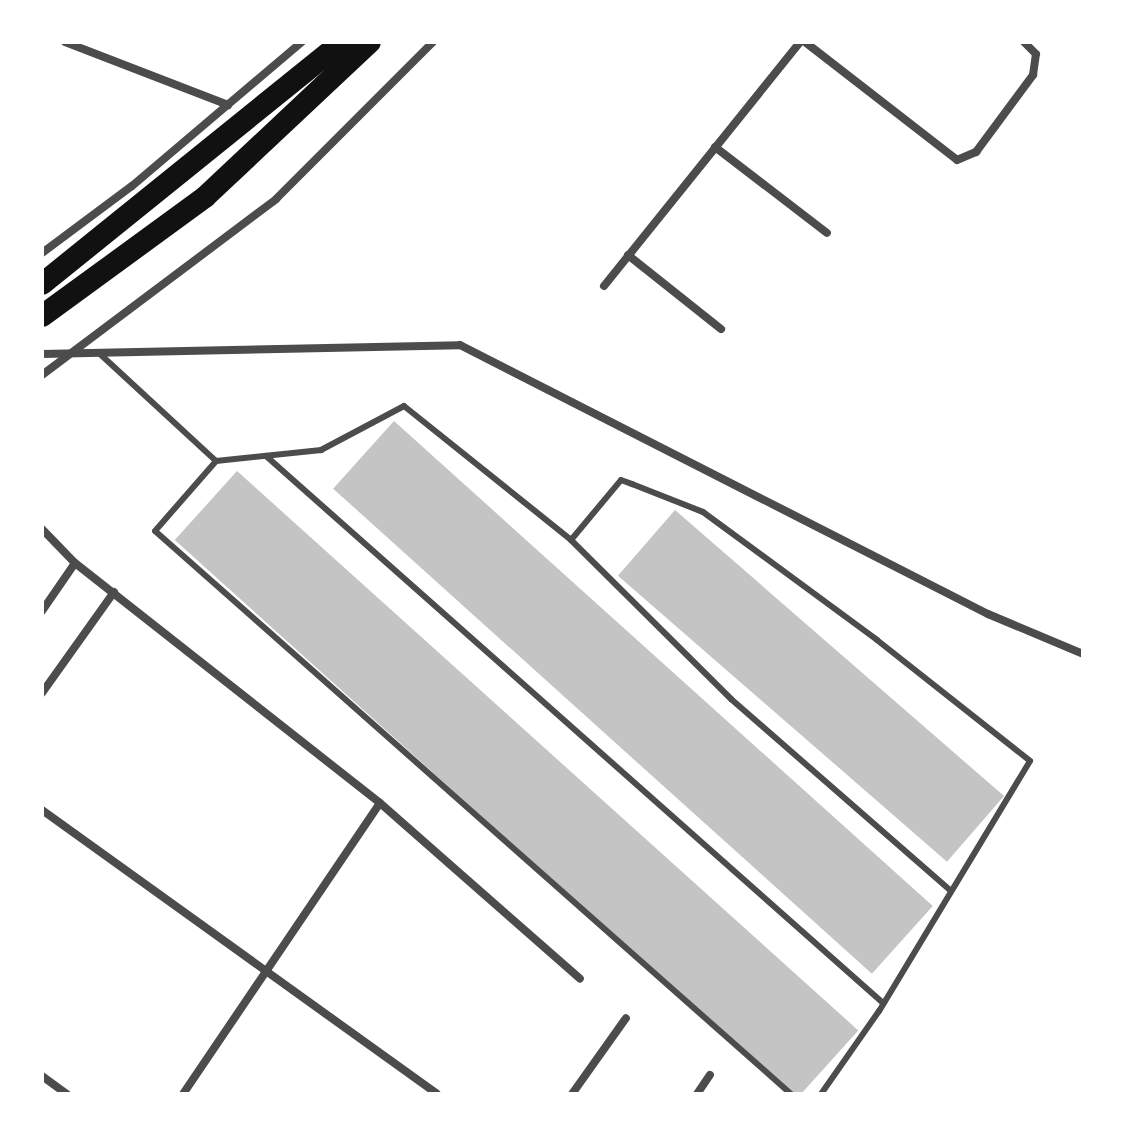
<!DOCTYPE html>
<style>
body{margin:0}
#map{position:relative;width:1125px;height:1136px;overflow:hidden;background:#fff;font-family:"Source Sans 3",sans-serif}
div>[style]{position:absolute}
.building>*{inset:0;background:#c4c4c4;transform-origin:0 0}
.service>*{height:6px;margin:-3px;padding:0 3px;transform-origin:3px;border-radius:3px;background:#4c4c4c}
.minor>*{height:8px;margin:-4px;padding:0 4px;transform-origin:4px;border-radius:4px;background:#4c4c4c}
.trunk>*{height:22px;margin:-11px;padding:0 11px;transform-origin:11px;border-radius:11px;background:#111}
span{translate:-50% -50%;white-space:nowrap;text-align:center;line-height:1.15;-webkit-text-stroke:6px #fff;paint-order:stroke}
.frame{position:absolute;inset:0;border:44px solid #fff;pointer-events:none}
</style>
<div id="map">
<div class="building">
<div style="left:394px;top:421px;width:725px;height:91px;rotate:42deg"></div>
<div style="left:237px;top:471px;width:836px;height:93px;rotate:42deg"></div>
<div style="left:675px;top:510px;width:436px;height:87px;rotate:41deg"></div>
</div>
<div class="service">
<div style="left:100px;top:354px;width:158px;rotate:42.7deg"></div>
<div style="left:266px;top:456px;width:825px;rotate:41.56deg"></div>
<div style="left:571px;top:540px;width:226px;rotate:44.8deg"></div>
<div style="left:731px;top:699px;width:292px;rotate:41.1deg"></div>
<div style="left:791px;top:1094px;width:849px;rotate:-138.48deg"></div>
<div style="left:155px;top:531px;width:93px;rotate:-48.9deg"></div>
<div style="left:216px;top:461px;width:106px;rotate:-6deg"></div>
<div style="left:321px;top:450px;width:94px;rotate:-27.9deg"></div>
<div style="left:404px;top:406px;width:214px;rotate:38.7deg"></div>
<div style="left:571px;top:540px;width:78px;rotate:-50.2deg"></div>
<div style="left:621px;top:480px;width:12px;rotate:20deg"></div>
<div style="left:632px;top:484px;width:76px;rotate:21.5deg"></div>
<div style="left:703px;top:512px;width:216px;rotate:36.3deg"></div>
<div style="left:877px;top:640px;width:195px;rotate:38.3deg"></div>
<div style="left:1030px;top:761px;width:292px;rotate:121.1deg"></div>
<div style="left:879px;top:1011px;width:101px;rotate:124.9deg"></div>
</div>
<div class="minor">
<div style="left:65px;top:42px;width:175px;rotate:21.1deg"></div>
<div style="left:805px;top:42px;width:192px;rotate:37.8deg"></div>
<div style="left:957px;top:160px;width:21px;rotate:-23deg"></div>
<div style="left:976px;top:152px;width:96px;rotate:-53.5deg"></div>
<div style="left:1033px;top:75px;width:21px;rotate:-82deg"></div>
<div style="left:1036px;top:54px;width:17px;rotate:-135deg"></div>
<div style="left:715px;top:147px;width:141px;rotate:37.5deg"></div>
<div style="left:42px;top:253px;width:112px;rotate:-36.7deg"></div>
<div style="left:132px;top:186px;width:223px;rotate:-40.3deg"></div>
<div style="left:628px;top:255px;width:119px;rotate:38.5deg"></div>
<div style="left:604px;top:286px;width:313px;rotate:-51.2deg"></div>
<div style="left:42px;top:354px;width:418px;rotate:-1.2deg"></div>
<div style="left:460px;top:345px;width:593px;rotate:27deg"></div>
<div style="left:988px;top:614px;width:103px;rotate:22.8deg"></div>
<div style="left:42px;top:375px;width:293px;rotate:-36.9deg"></div>
<div style="left:276px;top:199px;width:222px;rotate:-45deg"></div>
<div style="left:42px;top:529px;width:47px;rotate:45.9deg"></div>
<div style="left:75px;top:563px;width:388px;rotate:38.2deg"></div>
<div style="left:380px;top:803px;width:266px;rotate:41.3deg"></div>
<div style="left:42px;top:611px;width:58px;rotate:-55.5deg"></div>
<div style="left:42px;top:693px;width:124px;rotate:-54.5deg"></div>
<div style="left:42px;top:810px;width:486px;rotate:35.7deg"></div>
<div style="left:42px;top:1076px;width:31px;rotate:36deg"></div>
<div style="left:183px;top:1094px;width:351px;rotate:-55.9deg"></div>
<div style="left:572px;top:1094px;width:93px;rotate:-54.6deg"></div>
<div style="left:697px;top:1094px;width:23px;rotate:-56deg"></div>
</div>
<div class="trunk">
<div style="left:42px;top:284px;width:385px;rotate:-38.9deg"></div>
<div style="left:42px;top:316px;width:202px;rotate:-36.1deg"></div>
<div style="left:205px;top:197px;width:226px;rotate:-43.2deg"></div>
</div>
<div class="frame"></div>
</div>
